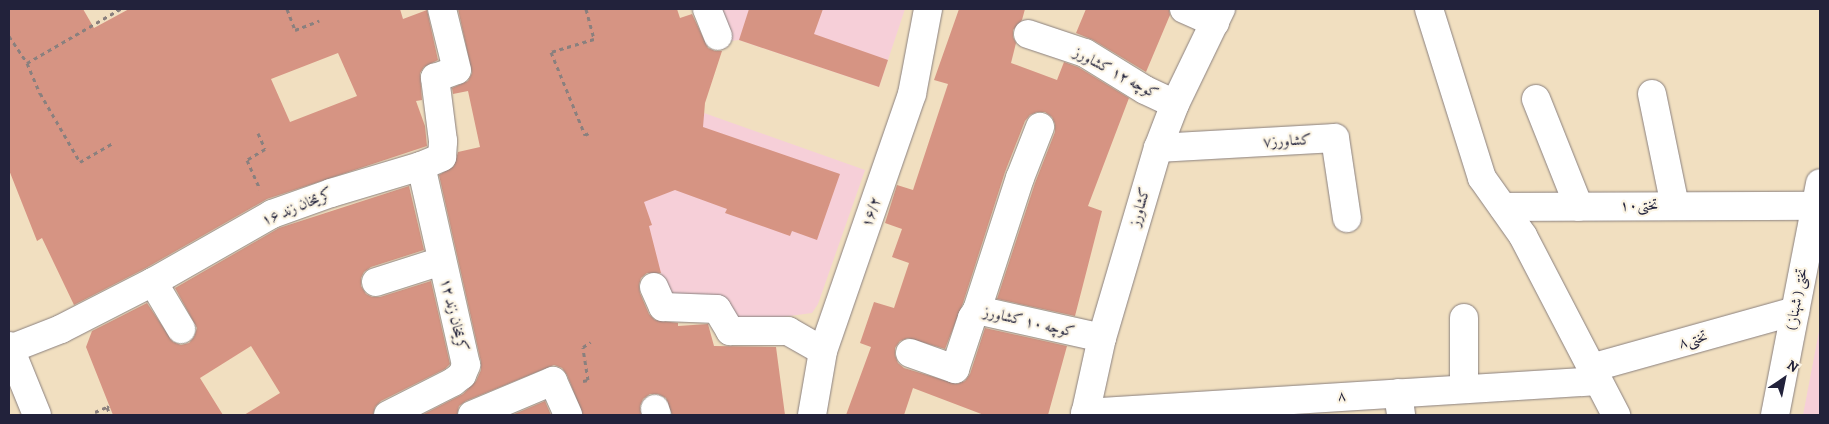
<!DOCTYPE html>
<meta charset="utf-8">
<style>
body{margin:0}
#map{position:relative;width:1829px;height:424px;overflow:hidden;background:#f1dfc0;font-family:Alegreya,Amiri,serif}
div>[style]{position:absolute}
.built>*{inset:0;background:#f6cfd8}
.building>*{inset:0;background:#d69483}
.path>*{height:3px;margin-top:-1.5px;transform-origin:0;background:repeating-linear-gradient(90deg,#8a807e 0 4px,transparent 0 8px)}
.roads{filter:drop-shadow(0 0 1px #8a807e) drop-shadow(0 0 1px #8a807e)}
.minor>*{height:28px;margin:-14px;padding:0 14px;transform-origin:14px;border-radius:14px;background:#fff}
.major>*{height:28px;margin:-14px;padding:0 14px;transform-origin:14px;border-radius:14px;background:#fff}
span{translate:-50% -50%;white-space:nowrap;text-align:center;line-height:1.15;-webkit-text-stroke:4.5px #fcf5e5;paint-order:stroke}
.street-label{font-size:15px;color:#22223b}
.frame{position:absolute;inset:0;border:10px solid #22223b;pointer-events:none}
.north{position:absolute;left:1759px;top:354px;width:50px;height:50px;-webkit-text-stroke:4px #fcf5e5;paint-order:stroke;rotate:34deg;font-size:14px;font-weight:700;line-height:20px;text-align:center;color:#22223b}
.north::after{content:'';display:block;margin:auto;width:18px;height:22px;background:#22223b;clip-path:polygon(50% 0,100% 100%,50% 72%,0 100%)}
</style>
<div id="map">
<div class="built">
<div style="clip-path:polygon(718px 9px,905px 9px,879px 87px,739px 40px,730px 41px)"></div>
<div style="clip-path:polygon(704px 113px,865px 170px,818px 304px,812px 313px,738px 323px,730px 317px,727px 299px,680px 301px,666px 293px,658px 264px,624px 192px)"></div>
<div style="clip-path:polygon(1820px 326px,1820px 415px,1803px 415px)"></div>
</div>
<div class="building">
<div style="clip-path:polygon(evenodd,9px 9px,83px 9px,94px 28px,129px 9px,400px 9px,403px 19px,427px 10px,438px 60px,424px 67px,420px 73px,422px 100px,416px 101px,425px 126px,427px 146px,267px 199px,146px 268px,74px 305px,42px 238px,37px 241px,9px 170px,9px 9px,338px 53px,357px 96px,290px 122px,271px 79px,338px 53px)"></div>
<div style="clip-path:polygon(458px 9px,677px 9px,680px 18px,692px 14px,708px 48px,715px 51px,722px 51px,705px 103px,703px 127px,840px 174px,817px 240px,792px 231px,790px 236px,725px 213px,727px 209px,675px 190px,644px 202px,652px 225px,649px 226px,661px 273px,647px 273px,641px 278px,639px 285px,640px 293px,649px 314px,655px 320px,678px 323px,678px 326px,708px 324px,714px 346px,776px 347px,785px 415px,672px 415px,666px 398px,658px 394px,650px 394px,643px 399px,640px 406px,641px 415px,583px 415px,567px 375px,562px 368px,554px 365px,466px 401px,459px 406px,457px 415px,422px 415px,463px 394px,476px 381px,481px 370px,481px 362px,439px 175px,454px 166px,458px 152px,480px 147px,468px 91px,453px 94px,452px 88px,468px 81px,472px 73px)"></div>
<div style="clip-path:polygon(749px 9px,823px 9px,814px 34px,888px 60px,879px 87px,739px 40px)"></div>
<div style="clip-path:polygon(959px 9px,1025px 9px,1022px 20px,1013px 30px,1013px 37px,1016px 43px,1011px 63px,1057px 80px,1064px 62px,1078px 67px,1129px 98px,1088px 206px,1102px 211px,1075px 316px,997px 299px,1035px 183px,1055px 132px,1055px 124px,1052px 117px,1045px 112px,1037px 112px,1030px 115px,1025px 121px,1005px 172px,963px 303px,945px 349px,908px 338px,900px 341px,895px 348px,895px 355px,898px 363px,904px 368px,957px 384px,965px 381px,970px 374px,985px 328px,1067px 346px,1048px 415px,984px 415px,913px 388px,904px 415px,846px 415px,871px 347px,860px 343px,874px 302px,894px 308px,909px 263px,892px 257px,902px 229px,885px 223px,897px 185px,913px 190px,948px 84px,934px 80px)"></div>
<div style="clip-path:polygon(1086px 9px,1169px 9px,1170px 15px,1146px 72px,1093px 40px,1076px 33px)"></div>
<div style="clip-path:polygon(409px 186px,424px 250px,371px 267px,364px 272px,361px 278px,361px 286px,366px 294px,372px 297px,380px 297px,431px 281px,450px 364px,445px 369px,381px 401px,375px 407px,373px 415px,244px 415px,280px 393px,251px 346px,200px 378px,223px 415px,113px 415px,86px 347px,92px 331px,147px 303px,173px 342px,181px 345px,189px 343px,194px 337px,197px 328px,175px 288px,279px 228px)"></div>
<div style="clip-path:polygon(545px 401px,551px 415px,512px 415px)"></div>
</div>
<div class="path">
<div style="left:287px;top:9px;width:22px;rotate:69deg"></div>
<div style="left:295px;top:30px;width:26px;rotate:-21deg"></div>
<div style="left:586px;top:9px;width:31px;rotate:75deg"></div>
<div style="left:594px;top:39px;width:45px;rotate:163.2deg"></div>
<div style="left:551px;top:52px;width:90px;rotate:67.7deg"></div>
<div style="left:585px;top:135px;width:7px;rotate:-27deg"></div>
<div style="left:9px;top:36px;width:32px;rotate:56deg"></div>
<div style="left:27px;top:63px;width:108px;rotate:-30.1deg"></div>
<div style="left:27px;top:63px;width:33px;rotate:67deg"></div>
<div style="left:40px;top:93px;width:80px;rotate:59.9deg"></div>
<div style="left:80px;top:162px;width:39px;rotate:-30deg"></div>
<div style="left:258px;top:133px;width:17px;rotate:66deg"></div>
<div style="left:265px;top:149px;width:21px;rotate:149deg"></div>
<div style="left:247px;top:160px;width:32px;rotate:66deg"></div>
<div style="left:583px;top:381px;width:5px;rotate:-11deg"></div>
<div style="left:588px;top:380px;width:33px;rotate:-99deg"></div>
<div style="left:583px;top:347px;width:9px;rotate:-32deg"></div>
<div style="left:109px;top:406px;width:2px;rotate:153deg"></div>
<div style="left:107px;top:407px;width:9px;rotate:69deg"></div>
<div style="left:95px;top:412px;width:13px;rotate:-23deg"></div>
</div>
<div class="roads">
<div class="minor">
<div style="left:707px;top:9px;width:29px;rotate:68deg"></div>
<div style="left:1184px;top:9px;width:34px;rotate:24deg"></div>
<div style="left:1429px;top:9px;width:177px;rotate:72.6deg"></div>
<div style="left:1482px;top:178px;width:71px;rotate:54.7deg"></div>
<div style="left:1523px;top:236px;width:202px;rotate:62.5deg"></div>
<div style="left:1028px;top:34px;width:60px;rotate:18.4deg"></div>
<div style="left:1085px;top:53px;width:70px;rotate:31.7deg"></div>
<div style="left:1145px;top:90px;width:33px;rotate:25deg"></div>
<div style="left:1652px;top:94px;width:114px;rotate:78.4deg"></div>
<div style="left:1536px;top:99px;width:116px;rotate:68.3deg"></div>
<div style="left:1158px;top:148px;width:177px;rotate:-3.2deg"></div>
<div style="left:1335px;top:138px;width:81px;rotate:81.5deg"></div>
<div style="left:1503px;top:207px;width:313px;rotate:-0.2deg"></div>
<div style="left:153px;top:282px;width:55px;rotate:59.2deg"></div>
<div style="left:376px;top:282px;width:69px;rotate:-17.7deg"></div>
<div style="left:654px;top:287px;width:22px;rotate:66deg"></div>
<div style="left:663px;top:307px;width:54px;rotate:2.1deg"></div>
<div style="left:717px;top:309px;width:26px;rotate:59deg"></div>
<div style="left:730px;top:331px;width:58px"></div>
<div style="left:788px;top:331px;width:40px;rotate:29.7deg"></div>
<div style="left:977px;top:310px;width:139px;rotate:-72deg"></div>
<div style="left:1020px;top:178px;width:55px;rotate:-68.6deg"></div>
<div style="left:1464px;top:318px;width:71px;rotate:90deg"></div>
<div style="left:10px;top:349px;width:55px;rotate:-21.4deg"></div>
<div style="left:61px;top:329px;width:103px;rotate:-27.1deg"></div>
<div style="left:153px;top:282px;width:137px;rotate:-29.7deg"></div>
<div style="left:272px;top:214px;width:63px;rotate:-19.6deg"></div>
<div style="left:331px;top:193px;width:94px;rotate:-16.7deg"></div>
<div style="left:421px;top:166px;width:23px;rotate:-23deg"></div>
<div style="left:442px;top:157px;width:16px;rotate:-86deg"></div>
<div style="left:443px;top:141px;width:64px;rotate:-97.2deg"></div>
<div style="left:435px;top:78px;width:23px;rotate:-20deg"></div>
<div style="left:457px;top:70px;width:63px;rotate:-103.8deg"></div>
<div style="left:910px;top:353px;width:48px;rotate:19.6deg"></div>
<div style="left:955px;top:369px;width:54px;rotate:-71.6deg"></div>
<div style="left:972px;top:318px;width:9px;rotate:-58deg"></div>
<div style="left:977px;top:310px;width:128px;rotate:12.6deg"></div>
<div style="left:1591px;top:368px;width:212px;rotate:-15.6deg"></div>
<div style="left:1398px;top:393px;width:22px;rotate:82deg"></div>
<div style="left:655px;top:409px;width:6px;rotate:72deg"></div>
<div style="left:1085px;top:413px;width:514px;rotate:-3.57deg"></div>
<div style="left:388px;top:415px;width:73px;rotate:-26.9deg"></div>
<div style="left:453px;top:382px;width:11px;rotate:-38deg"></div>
<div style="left:462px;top:375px;width:11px;rotate:-68deg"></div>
<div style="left:466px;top:365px;width:204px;rotate:-102.7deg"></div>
<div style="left:472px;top:415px;width:88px;rotate:-22.8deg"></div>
<div style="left:553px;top:381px;width:37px;rotate:66deg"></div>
<div style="left:812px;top:415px;width:65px;rotate:-80.2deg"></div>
<div style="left:823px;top:351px;width:272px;rotate:-70.9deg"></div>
<div style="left:912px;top:94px;width:86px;rotate:-79.3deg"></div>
<div style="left:1085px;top:415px;width:79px;rotate:-77.6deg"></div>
<div style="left:1102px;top:338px;width:198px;rotate:-73.6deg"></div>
<div style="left:1158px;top:148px;width:47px;rotate:-68.9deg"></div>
<div style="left:1175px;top:104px;width:106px;rotate:-64.2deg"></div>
<div style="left:1775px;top:415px;width:236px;rotate:-79deg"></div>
</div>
<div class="major">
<div style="left:9px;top:346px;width:74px;rotate:67.9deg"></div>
</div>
</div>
<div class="street-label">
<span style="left:1116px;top:73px;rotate:28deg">کوچه ۱۲ کشاورز</span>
<span style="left:1287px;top:141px;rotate:-3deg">۷کشاورز</span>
<span style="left:1639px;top:206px">تختی۱۰</span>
<span style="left:297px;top:207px;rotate:-22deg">کریمخان زند ۱۶</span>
<span style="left:1140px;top:207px;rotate:-74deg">کشاورز</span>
<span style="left:871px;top:212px;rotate:-71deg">۱۶/۲</span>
<span style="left:1797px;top:299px;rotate:-79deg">تختی ( شهناز )</span>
<span style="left:454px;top:315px;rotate:77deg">کریمخان زند ۱۲</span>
<span style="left:1029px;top:322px;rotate:13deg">کوچه ۱۰ کشاورز</span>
<span style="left:1693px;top:340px;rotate:-15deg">تختی۸</span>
<span style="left:1342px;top:396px;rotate:-3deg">۸</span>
</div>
<div class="frame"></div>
<div class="north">N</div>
</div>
